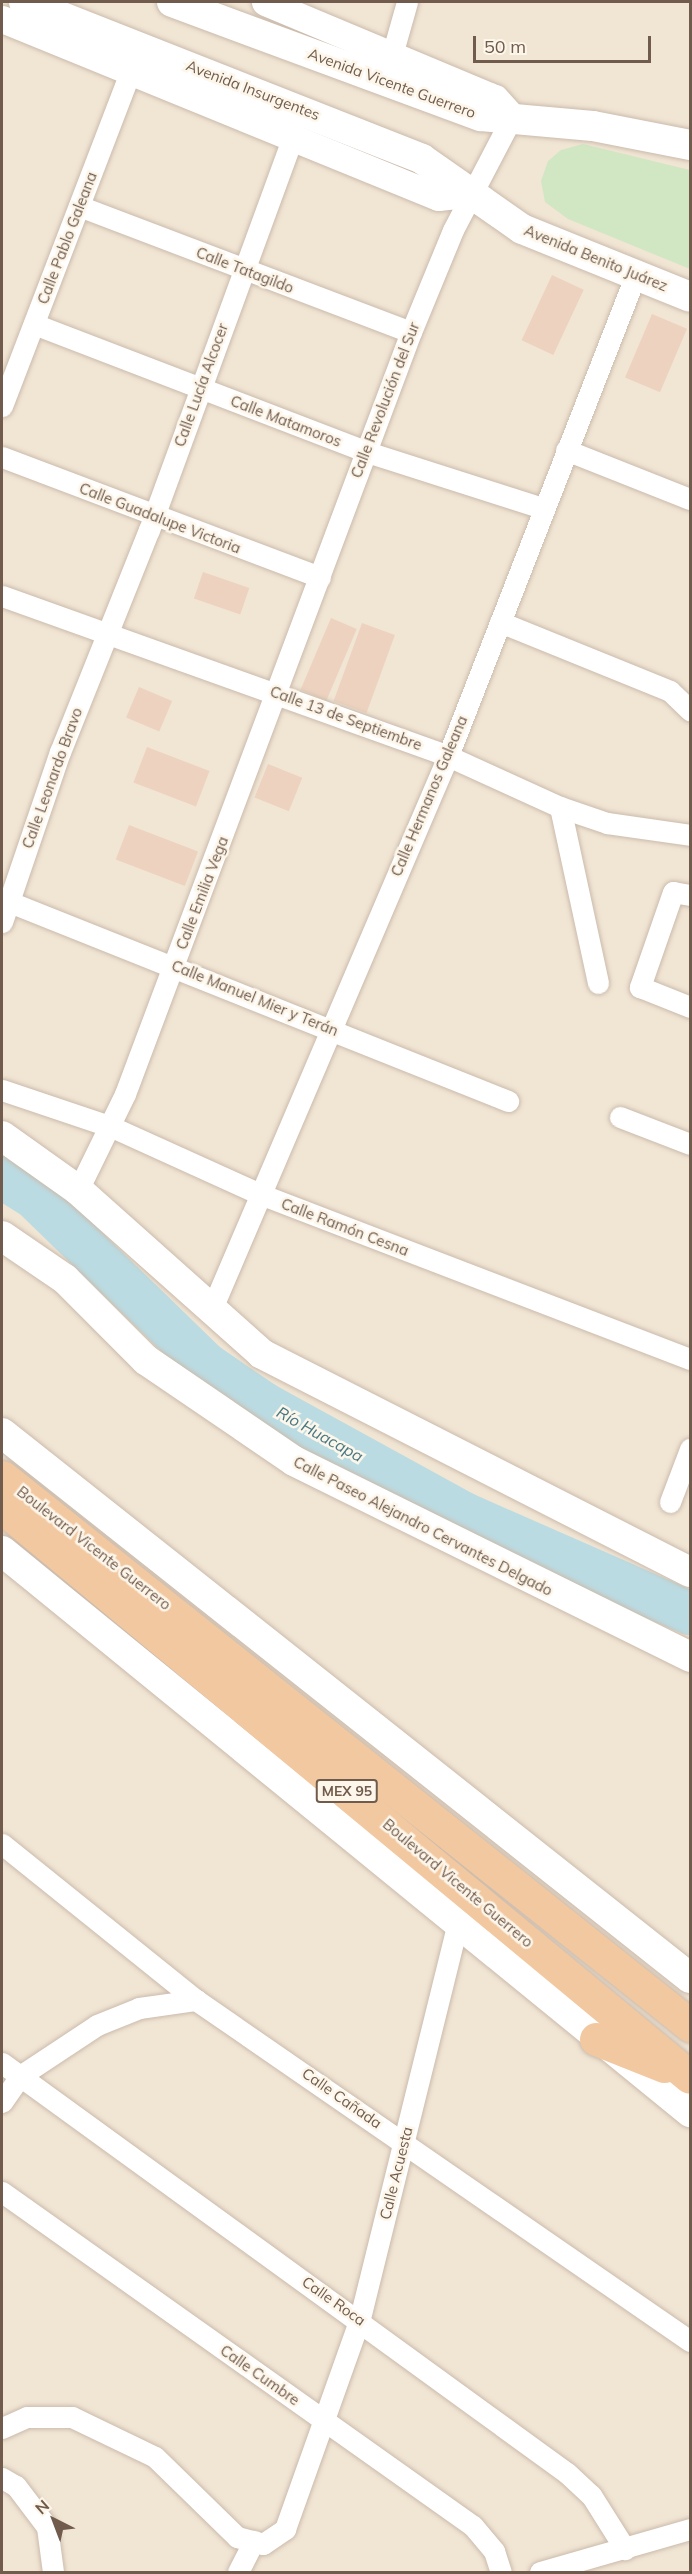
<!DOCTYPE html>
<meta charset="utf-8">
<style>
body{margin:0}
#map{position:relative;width:692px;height:2574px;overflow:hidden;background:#faf3e5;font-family:Mulish,sans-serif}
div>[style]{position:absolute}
.residential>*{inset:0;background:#f1e5d4;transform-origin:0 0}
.green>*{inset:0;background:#d1e7c4}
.river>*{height:44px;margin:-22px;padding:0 22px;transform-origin:22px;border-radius:22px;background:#bbdbe2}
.building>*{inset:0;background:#edd3bf;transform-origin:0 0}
.roads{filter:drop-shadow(0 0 2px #cbbbac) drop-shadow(0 0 2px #cbbbac)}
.minor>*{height:21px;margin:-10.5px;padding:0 10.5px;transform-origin:10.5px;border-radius:10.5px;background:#fff}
.tertiary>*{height:27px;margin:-13.5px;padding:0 13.5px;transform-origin:13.5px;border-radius:13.5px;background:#fff}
.secondary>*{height:30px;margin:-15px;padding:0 15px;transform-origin:15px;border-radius:15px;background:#fff}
.trunk>*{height:33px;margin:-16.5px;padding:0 16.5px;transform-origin:16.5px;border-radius:16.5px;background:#f2c8a1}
span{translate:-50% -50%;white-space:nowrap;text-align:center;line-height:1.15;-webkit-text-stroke:5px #fdf7eb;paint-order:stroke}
.shield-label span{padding:2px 4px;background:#fdf7eb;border:2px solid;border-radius:4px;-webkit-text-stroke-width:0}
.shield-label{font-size:14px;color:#715b4c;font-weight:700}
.street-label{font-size:15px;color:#715b4c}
.water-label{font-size:16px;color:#477782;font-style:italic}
.frame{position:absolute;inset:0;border:3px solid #715b4c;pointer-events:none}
.north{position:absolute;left:24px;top:2490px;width:60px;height:60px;-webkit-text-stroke:4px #fdf7eb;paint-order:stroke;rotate:318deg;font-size:16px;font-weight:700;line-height:24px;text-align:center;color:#715b4c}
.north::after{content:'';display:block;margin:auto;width:21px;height:27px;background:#715b4c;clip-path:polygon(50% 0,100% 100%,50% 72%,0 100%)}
.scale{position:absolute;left:473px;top:36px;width:178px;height:27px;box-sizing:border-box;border:3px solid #715b4c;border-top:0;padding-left:8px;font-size:18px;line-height:21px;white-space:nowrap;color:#715b4c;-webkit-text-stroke:4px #fdf7eb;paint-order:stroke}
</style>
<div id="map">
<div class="residential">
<div style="left:2px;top:2px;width:688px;height:2570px"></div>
</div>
<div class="green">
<div style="clip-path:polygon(583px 144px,690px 170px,690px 269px,568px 219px,545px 202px,541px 181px,548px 161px,561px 150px)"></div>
</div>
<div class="river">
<div style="left:2px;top:1177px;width:38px;rotate:32deg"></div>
<div style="left:34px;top:1197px;width:241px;rotate:44.2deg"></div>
<div style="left:207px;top:1365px;width:69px;rotate:34.4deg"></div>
<div style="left:264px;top:1404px;width:228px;rotate:28.8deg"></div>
<div style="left:464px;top:1514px;width:247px;rotate:23.7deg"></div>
</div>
<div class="building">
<div style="left:552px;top:275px;width:35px;height:72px;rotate:25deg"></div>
<div style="left:652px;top:314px;width:38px;height:69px;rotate:23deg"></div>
<div style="left:203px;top:572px;width:49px;height:28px;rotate:19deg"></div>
<div style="left:331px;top:618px;width:28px;height:78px;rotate:23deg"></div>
<div style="left:362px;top:623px;width:35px;height:83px;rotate:20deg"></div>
<div style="left:139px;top:687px;width:36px;height:33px;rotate:23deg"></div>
<div style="left:147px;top:747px;width:67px;height:38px;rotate:21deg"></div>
<div style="left:268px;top:764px;width:37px;height:36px;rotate:22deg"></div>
<div style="left:129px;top:825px;width:74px;height:37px;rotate:21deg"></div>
</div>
<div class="roads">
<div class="minor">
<div style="left:388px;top:69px;width:70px;rotate:-74.2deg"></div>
<div style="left:79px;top:206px;width:355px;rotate:20.8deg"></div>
<div style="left:34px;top:324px;width:354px;rotate:21deg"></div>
<div style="left:364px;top:451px;width:188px;rotate:17.7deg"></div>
<div style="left:2px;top:406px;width:360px;rotate:-69deg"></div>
<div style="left:566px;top:450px;width:133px;rotate:21.6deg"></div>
<div style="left:2px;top:457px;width:340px;rotate:20.7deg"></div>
<div style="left:2px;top:596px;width:474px;rotate:19.7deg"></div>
<div style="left:448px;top:756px;width:123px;rotate:24.5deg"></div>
<div style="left:560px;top:807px;width:50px;rotate:18.8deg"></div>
<div style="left:607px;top:823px;width:84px;rotate:8.2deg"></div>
<div style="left:500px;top:622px;width:183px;rotate:22.1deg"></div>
<div style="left:670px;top:691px;width:28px;rotate:44deg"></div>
<div style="left:560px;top:807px;width:180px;rotate:77.8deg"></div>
<div style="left:690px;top:895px;width:17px;rotate:-170deg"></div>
<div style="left:673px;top:892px;width:101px;rotate:109.2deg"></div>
<div style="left:640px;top:987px;width:54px;rotate:21.8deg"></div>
<div style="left:2px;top:899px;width:545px;rotate:21.76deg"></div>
<div style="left:2px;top:922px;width:180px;rotate:-71.2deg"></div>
<div style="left:60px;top:752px;width:239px;rotate:-68.2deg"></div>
<div style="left:149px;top:530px;width:422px;rotate:-69.9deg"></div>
<div style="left:2px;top:1090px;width:116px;rotate:18.6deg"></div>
<div style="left:112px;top:1127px;width:162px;rotate:24.4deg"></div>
<div style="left:260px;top:1194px;width:461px;rotate:21deg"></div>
<div style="left:620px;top:1117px;width:75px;rotate:21.1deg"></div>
<div style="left:78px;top:1190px;width:107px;rotate:-63.9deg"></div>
<div style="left:125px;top:1094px;width:814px;rotate:-69.43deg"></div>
<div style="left:411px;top:332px;width:110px;rotate:-67.6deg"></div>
<div style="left:453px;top:230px;width:127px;rotate:-62.4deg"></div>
<div style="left:210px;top:1313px;width:606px;rotate:-66.86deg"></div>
<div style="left:448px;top:756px;width:517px;rotate:-68.69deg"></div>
<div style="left:670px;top:1502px;width:57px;rotate:-69.3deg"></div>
<div style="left:2px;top:1844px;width:249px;rotate:38.8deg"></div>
<div style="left:196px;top:2000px;width:600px;rotate:34.62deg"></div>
<div style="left:2px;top:2063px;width:698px;rotate:35.97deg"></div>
<div style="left:567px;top:2473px;width:33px;rotate:43deg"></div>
<div style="left:591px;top:2495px;width:64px;rotate:57.8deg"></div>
<div style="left:2px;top:2102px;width:32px;rotate:-55deg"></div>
<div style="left:20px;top:2076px;width:92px;rotate:-33.5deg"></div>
<div style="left:97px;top:2025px;width:45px;rotate:-22deg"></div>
<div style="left:139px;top:2008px;width:58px;rotate:-8deg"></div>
<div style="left:2px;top:2192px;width:577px;rotate:35.34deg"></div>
<div style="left:473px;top:2526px;width:33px;rotate:50deg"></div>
<div style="left:494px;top:2551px;width:22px;rotate:72deg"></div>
<div style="left:2px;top:2428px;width:27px;rotate:-24deg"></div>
<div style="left:27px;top:2417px;width:45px"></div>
<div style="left:72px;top:2417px;width:92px;rotate:25.7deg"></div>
<div style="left:155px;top:2457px;width:115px;rotate:44.3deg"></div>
<div style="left:237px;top:2537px;width:27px;rotate:15deg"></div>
<div style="left:263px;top:2544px;width:27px;rotate:-34deg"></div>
<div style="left:285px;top:2529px;width:224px;rotate:-70.4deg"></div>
<div style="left:360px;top:2318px;width:407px;rotate:-76.1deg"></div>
<div style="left:2px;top:2478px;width:16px;rotate:30deg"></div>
<div style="left:16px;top:2486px;width:51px;rotate:52.9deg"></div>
<div style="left:47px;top:2527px;width:45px;rotate:82.4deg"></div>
<div style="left:238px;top:2572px;width:35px;rotate:-63deg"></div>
<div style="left:540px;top:2572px;width:156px;rotate:-16deg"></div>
</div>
<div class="tertiary">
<div style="left:265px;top:2px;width:249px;rotate:22.7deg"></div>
<div style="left:495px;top:98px;width:25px;rotate:48deg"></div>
<div style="left:2px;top:19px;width:471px;rotate:22.2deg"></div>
<div style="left:438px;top:197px;width:36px;rotate:-6deg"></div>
</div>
<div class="secondary">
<div style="left:24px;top:2px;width:428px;rotate:21.5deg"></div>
<div style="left:422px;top:159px;width:122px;rotate:35deg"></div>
<div style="left:522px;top:229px;width:181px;rotate:22deg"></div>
<div style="left:172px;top:2px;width:329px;rotate:20.3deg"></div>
<div style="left:481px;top:116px;width:112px;rotate:5.1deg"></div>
<div style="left:593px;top:126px;width:99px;rotate:11.1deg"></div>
<div style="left:2px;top:1136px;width:93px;rotate:35.4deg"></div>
<div style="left:78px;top:1190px;width:246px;rotate:41.7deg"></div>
<div style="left:262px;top:1354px;width:480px;rotate:27deg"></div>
<div style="left:2px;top:1236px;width:76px;rotate:34.3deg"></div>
<div style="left:65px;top:1279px;width:115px;rotate:45deg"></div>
<div style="left:146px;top:1360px;width:179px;rotate:34.3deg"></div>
<div style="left:294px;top:1461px;width:442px;rotate:26.3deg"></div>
<div style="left:2px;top:1433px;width:878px;rotate:38.38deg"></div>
<div style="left:2px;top:1551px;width:888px;rotate:39.19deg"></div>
</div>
<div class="trunk">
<div style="left:2px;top:1477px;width:880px;rotate:38.54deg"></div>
<div style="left:2px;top:1507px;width:893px;rotate:39.64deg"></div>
<div style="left:596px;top:2039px;width:73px;rotate:21.7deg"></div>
</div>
</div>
<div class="shield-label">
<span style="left:347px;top:1791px">MEX 95</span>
</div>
<div class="street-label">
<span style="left:392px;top:83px;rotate:20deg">Avenida Vicente Guerrero</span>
<span style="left:253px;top:90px;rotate:21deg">Avenida Insurgentes</span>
<span style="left:67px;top:238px;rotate:-69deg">Calle Pablo Galeana</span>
<span style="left:596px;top:258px;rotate:22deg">Avenida Benito Juárez</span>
<span style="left:245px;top:270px;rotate:21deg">Calle Tatagildo</span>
<span style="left:201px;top:385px;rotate:-70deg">Calle Lucía Alcocer</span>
<span style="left:385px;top:400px;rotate:-69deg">Calle Revolución del Sur</span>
<span style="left:286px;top:421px;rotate:21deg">Calle Matamoros</span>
<span style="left:160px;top:518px;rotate:21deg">Calle Guadalupe Victoria</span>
<span style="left:346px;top:718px;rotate:20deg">Calle 13 de Septiembre</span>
<span style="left:52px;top:778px;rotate:-70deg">Calle Leonardo Bravo</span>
<span style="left:429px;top:796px;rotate:-67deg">Calle Hermanos Galeana</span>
<span style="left:202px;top:893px;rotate:-69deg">Calle Emilia Vega</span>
<span style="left:255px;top:998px;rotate:22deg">Calle Manuel Mier y Terán</span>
<span style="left:345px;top:1227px;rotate:21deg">Calle Ramón Cesna</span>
<span style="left:423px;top:1526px;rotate:27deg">Calle Paseo Alejandro Cervantes Delgado</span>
<span style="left:94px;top:1548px;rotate:38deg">Boulevard Vicente Guerrero</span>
<span style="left:458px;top:1883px;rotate:40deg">Boulevard Vicente Guerrero</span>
<span style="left:342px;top:2098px;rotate:35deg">Calle Cañada</span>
<span style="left:396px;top:2173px;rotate:-76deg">Calle Acuesta</span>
<span style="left:334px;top:2301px;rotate:35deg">Calle Roca</span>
<span style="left:260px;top:2375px;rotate:35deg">Calle Cumbre</span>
</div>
<div class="water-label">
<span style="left:320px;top:1434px;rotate:29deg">Río Huacapa</span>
</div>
<div class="frame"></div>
<div class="north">N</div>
<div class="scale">50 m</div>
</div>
